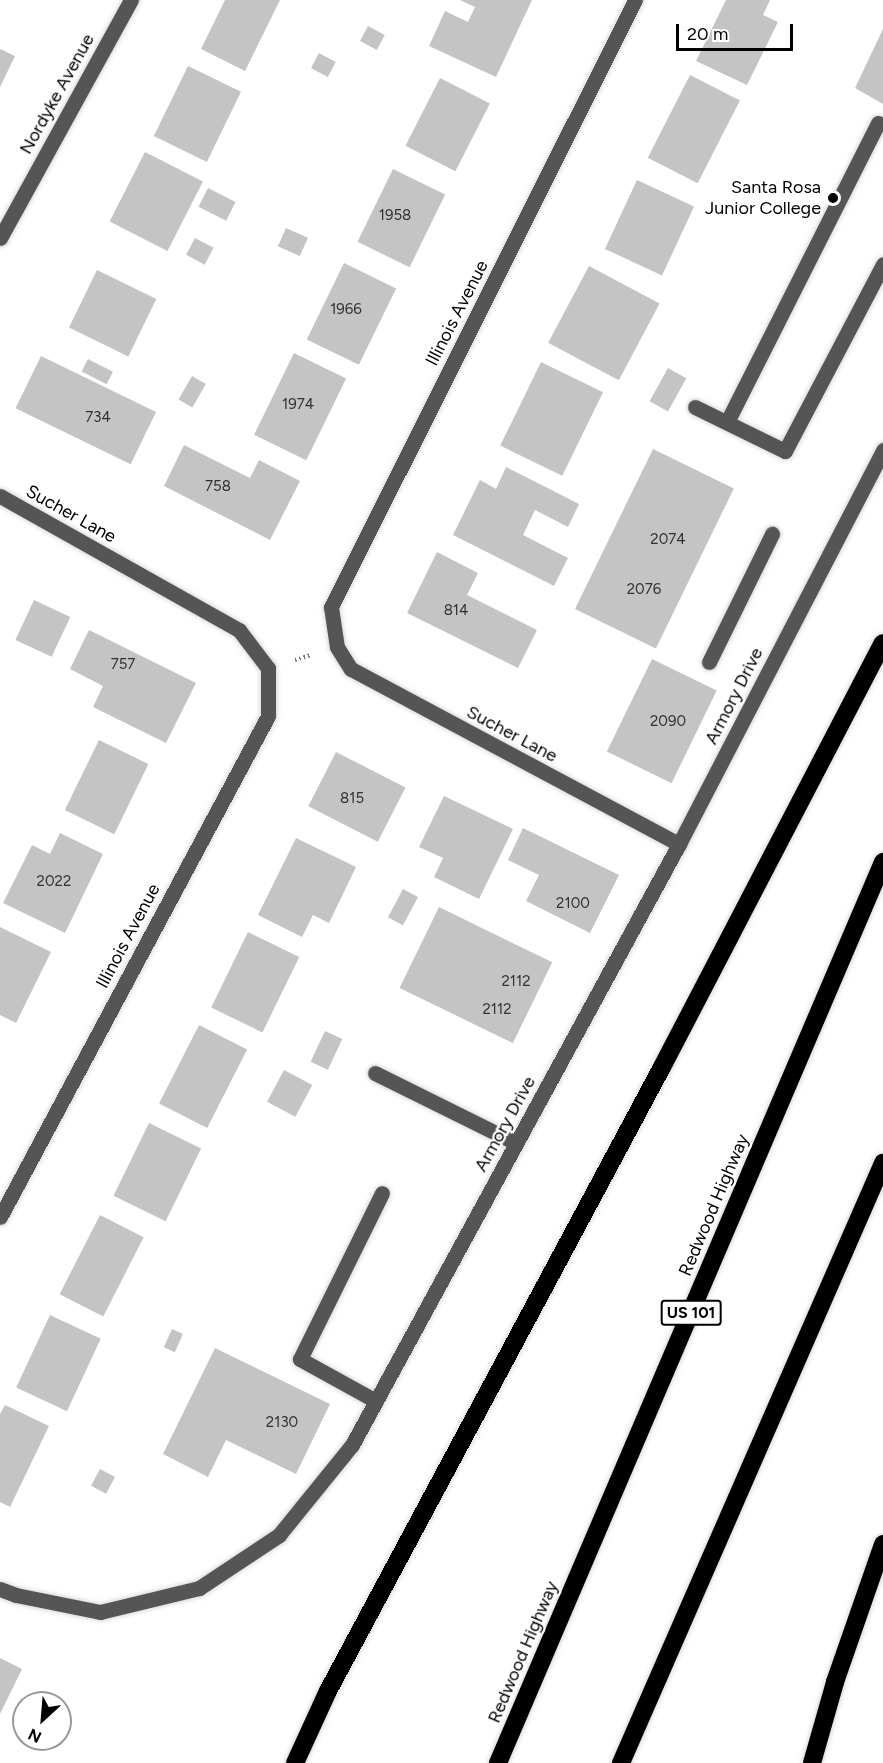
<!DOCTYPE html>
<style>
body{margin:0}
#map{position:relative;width:883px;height:1763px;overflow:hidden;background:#fff;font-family:Figtree,sans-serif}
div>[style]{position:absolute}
.building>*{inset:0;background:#c4c4c4;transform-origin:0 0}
.path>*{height:4px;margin-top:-2px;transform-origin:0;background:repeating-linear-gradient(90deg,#777 0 1.5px,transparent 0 4.5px)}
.roads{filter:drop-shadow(0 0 2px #dbdbdb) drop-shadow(0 0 2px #dbdbdb)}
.minor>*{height:15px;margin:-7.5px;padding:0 7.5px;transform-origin:7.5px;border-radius:7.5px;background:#555}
.highway>*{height:18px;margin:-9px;padding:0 9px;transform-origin:9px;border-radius:9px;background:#000}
.dots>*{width:16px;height:16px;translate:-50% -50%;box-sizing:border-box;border:3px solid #fff;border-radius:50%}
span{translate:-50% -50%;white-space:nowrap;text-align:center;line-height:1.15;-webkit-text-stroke:4.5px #fff;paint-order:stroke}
.number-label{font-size:15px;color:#313131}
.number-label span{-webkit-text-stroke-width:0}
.shield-label span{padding:2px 4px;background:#fff;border:2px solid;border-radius:4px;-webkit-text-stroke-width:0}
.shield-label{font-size:16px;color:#000;font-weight:700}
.street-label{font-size:18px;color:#000}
.poi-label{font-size:18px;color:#000}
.right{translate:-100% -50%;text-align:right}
.north{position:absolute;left:12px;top:1691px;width:60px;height:60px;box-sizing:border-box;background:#fff;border:2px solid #999;border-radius:50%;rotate:206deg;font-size:16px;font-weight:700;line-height:24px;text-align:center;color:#000}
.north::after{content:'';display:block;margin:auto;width:21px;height:27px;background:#000;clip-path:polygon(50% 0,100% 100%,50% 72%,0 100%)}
.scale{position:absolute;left:676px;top:24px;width:117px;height:27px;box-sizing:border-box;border:3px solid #000;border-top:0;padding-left:8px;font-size:18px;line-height:21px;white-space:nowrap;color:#000;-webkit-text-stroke:4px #fff;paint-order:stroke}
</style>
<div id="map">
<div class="building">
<div style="clip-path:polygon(225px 0,280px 0,245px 71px,201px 49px)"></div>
<div style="clip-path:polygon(460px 0,532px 0,496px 77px,429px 46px,445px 11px,468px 22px,475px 7px)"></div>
<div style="clip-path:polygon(726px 0,770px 0,763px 15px,778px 22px,747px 85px,696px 61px)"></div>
<div style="left:368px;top:26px;width:19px;height:17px;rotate:28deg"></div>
<div style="clip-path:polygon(883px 29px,883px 104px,855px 88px)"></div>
<div style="clip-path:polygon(0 49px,15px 56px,0 87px)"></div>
<div style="left:319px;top:53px;width:19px;height:17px;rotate:28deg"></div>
<div style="left:188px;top:66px;width:59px;height:78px;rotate:26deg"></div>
<div style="left:690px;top:75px;width:56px;height:93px;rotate:27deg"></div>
<div style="left:440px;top:78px;width:56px;height:76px;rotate:27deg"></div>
<div style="left:145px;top:152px;width:65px;height:78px;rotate:27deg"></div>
<div style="left:393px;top:169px;width:58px;height:81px;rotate:26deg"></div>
<div style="left:637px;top:180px;width:63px;height:76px;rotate:25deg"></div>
<div style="left:208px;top:188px;width:31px;height:21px;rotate:27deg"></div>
<div style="left:286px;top:228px;width:24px;height:20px;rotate:24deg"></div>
<div style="left:195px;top:238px;width:21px;height:19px;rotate:28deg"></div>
<div style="left:344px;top:263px;width:58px;height:85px;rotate:26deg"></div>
<div style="left:589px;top:266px;width:80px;height:87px;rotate:28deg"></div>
<div style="left:97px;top:270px;width:66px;height:64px;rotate:26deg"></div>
<div style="left:294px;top:353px;width:58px;height:91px;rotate:26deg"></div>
<div style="left:41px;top:356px;width:128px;height:58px;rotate:26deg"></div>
<div style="left:88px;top:359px;width:28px;height:14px;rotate:27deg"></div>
<div style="left:541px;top:362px;width:69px;height:93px;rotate:26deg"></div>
<div style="left:668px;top:368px;width:21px;height:38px;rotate:29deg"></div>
<div style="left:192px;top:376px;width:16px;height:27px;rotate:30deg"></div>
<div style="clip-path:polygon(184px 445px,250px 478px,259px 460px,300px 481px,270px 540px,164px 486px)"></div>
<div style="left:653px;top:449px;width:90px;height:178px;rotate:26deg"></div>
<div style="clip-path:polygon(506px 467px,579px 504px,568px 527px,535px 510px,523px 535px,568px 558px,554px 586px,453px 535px,480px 480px,496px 489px)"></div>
<div style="clip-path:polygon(437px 552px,478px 573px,467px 595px,537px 630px,518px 668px,407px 613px)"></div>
<div style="left:34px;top:600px;width:40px;height:44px;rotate:25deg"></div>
<div style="clip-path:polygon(89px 630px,196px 683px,166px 743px,93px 707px,103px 686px,70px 669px)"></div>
<div style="left:652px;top:659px;width:72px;height:103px;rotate:26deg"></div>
<div style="left:99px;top:740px;width:55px;height:78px;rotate:26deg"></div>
<div style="left:336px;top:752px;width:78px;height:61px;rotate:27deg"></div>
<div style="clip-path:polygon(444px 796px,513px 829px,479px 899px,434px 877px,443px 858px,419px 847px)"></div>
<div style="clip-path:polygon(523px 828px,619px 875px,590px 933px,526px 901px,539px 875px,508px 860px)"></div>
<div style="clip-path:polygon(60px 833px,103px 854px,65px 933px,3px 903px,32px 845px,50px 854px)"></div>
<div style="clip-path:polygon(296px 838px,356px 867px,329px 923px,313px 915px,302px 937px,258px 915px)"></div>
<div style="left:403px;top:889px;width:17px;height:32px;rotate:28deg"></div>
<div style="left:439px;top:907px;width:126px;height:90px;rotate:26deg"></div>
<div style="clip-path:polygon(0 927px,51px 952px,16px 1023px,0 1015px)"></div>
<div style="left:248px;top:932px;width:57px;height:84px;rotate:26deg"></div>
<div style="left:199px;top:1025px;width:54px;height:88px;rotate:27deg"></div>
<div style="left:325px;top:1031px;width:19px;height:34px;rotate:25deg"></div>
<div style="left:284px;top:1070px;width:32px;height:36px;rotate:28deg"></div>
<div style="left:149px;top:1123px;width:58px;height:81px;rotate:26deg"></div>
<div style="left:100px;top:1215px;width:49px;height:89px;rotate:27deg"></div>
<div style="left:50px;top:1315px;width:56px;height:80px;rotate:25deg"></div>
<div style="left:172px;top:1329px;width:12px;height:20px;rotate:24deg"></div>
<div style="clip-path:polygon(215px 1348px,330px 1404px,296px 1474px,226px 1440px,208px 1477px,163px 1454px)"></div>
<div style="clip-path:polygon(5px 1405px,49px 1426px,10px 1507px,0 1502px,0 1414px)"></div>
<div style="left:100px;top:1469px;width:17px;height:19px;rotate:28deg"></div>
<div style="clip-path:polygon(0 1658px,22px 1669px,0 1714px)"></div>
</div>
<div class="path">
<div style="left:295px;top:660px;width:16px;rotate:-18deg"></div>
</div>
<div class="roads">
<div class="minor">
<div style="left:635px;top:0;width:679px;rotate:116.6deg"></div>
<div style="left:331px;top:607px;width:40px;rotate:81.5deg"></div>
<div style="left:337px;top:647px;width:26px;rotate:58deg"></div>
<div style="left:351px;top:669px;width:372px;rotate:28.1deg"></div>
<div style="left:0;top:238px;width:272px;rotate:-61.2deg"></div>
<div style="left:695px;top:407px;width:100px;rotate:26.1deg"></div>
<div style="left:785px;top:451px;width:211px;rotate:-62.3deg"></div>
<div style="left:727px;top:422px;width:335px;rotate:-63.2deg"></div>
<div style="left:0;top:496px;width:274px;rotate:29.3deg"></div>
<div style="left:239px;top:630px;width:48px;rotate:52.7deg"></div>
<div style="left:268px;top:668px;width:48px;rotate:90deg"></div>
<div style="left:268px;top:716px;width:568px;rotate:118.14deg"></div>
<div style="left:709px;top:662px;width:143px;rotate:-63.8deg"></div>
<div style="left:375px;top:1073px;width:157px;rotate:26.4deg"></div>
<div style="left:376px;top:1401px;width:87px;rotate:-151.1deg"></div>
<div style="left:300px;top:1359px;width:185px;rotate:-63.7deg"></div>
<div style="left:0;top:1589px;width:17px;rotate:21deg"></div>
<div style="left:16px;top:1595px;width:86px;rotate:11.4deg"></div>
<div style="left:100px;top:1612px;width:102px;rotate:-13.6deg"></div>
<div style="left:199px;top:1588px;width:96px;rotate:-33.5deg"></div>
<div style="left:279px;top:1535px;width:116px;rotate:-51deg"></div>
<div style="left:352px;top:1445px;width:684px;rotate:-61.45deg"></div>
<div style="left:679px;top:844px;width:444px;rotate:-62.6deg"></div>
</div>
<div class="highway">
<div style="left:295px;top:1763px;width:79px;rotate:-65.4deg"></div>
<div style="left:328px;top:1691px;width:706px;rotate:-61.84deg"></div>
<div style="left:661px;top:1069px;width:480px;rotate:-62.5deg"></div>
<div style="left:498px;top:1763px;width:980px;rotate:-66.86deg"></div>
<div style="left:621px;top:1763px;width:655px;rotate:-66.41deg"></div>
<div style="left:812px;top:1763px;width:84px;rotate:-74.1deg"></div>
<div style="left:835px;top:1682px;width:146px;rotate:-70.8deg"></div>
</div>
</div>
<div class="dots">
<div style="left:833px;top:198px;background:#000"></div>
</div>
<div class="number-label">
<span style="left:395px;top:216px">1958</span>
<span style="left:346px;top:310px">1966</span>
<span style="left:298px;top:405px">1974</span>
<span style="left:98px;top:418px">734</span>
<span style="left:218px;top:487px">758</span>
<span style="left:668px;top:540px">2074</span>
<span style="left:644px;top:590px">2076</span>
<span style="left:456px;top:611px">814</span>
<span style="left:123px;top:665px">757</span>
<span style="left:668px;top:722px">2090</span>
<span style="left:352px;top:799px">815</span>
<span style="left:54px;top:882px">2022</span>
<span style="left:573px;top:904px">2100</span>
<span style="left:516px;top:982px">2112</span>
<span style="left:497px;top:1010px">2112</span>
<span style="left:282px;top:1423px">2130</span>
</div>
<div class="shield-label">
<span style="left:691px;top:1313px">US 101</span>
</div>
<div class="street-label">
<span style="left:57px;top:94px;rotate:-61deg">Nordyke Avenue</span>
<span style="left:457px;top:313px;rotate:-63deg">Illinois Avenue</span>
<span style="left:71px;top:514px;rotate:29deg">Sucher Lane</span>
<span style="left:734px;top:696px;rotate:-63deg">Armory Drive</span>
<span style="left:512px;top:734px;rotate:28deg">Sucher Lane</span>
<span style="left:128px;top:936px;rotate:-62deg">Illinois Avenue</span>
<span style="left:505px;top:1124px;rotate:-61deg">Armory Drive</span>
<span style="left:714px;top:1205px;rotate:-67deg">Redwood Highway</span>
<span style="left:523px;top:1652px;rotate:-67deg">Redwood Highway</span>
</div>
<div class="poi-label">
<span class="right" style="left:821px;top:198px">Santa Rosa<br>Junior College</span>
</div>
<div class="north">N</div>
<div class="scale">20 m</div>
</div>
